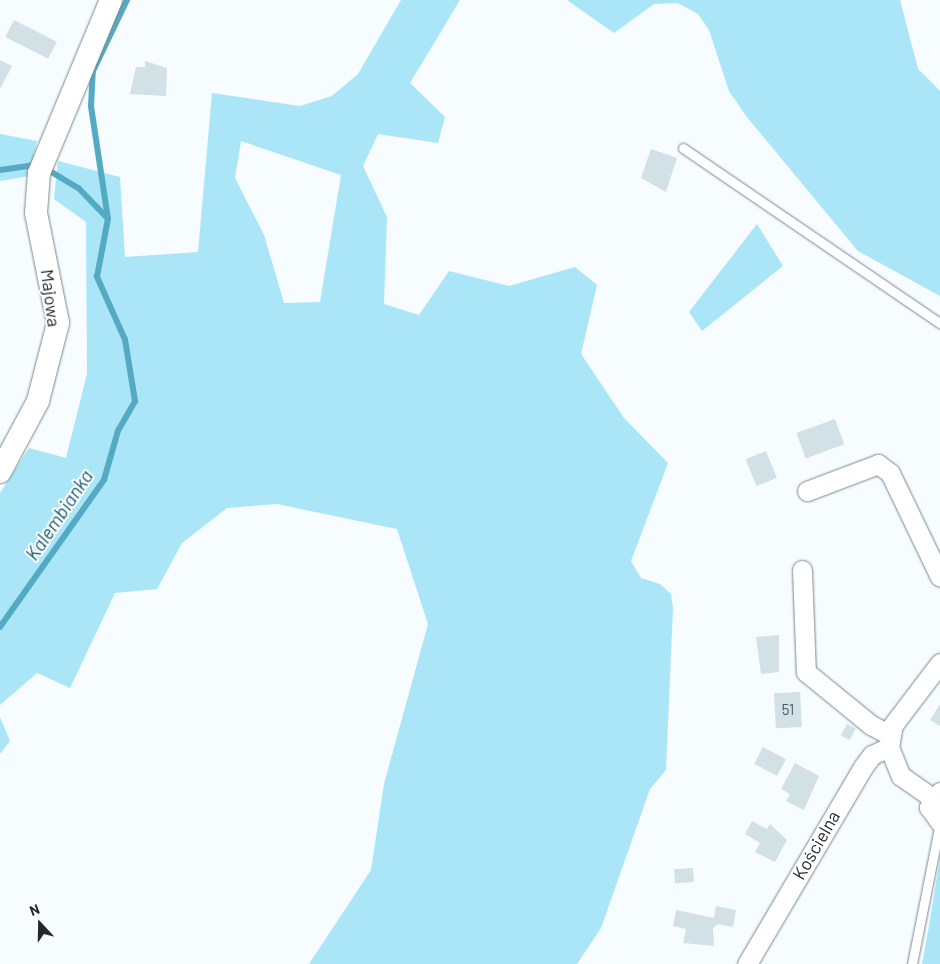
<!DOCTYPE html>
<meta charset="utf-8">
<style>
body{margin:0}
#map{position:relative;width:940px;height:964px;overflow:hidden;background:#f6fcff;font-family:Barlow,sans-serif}
div>[style]{position:absolute}
.green>*{inset:0;background:#aae5f8}
.stream>*{height:5.5px;margin:-2.75px;padding:0 2.75px;transform-origin:2.75px;border-radius:2.75px;background:#55aac3}
.building>*{inset:0;background:#d1e1e6;transform-origin:0 0}
.roads{filter:drop-shadow(0 0 1px #79888c) drop-shadow(0 0 1px #79888c)}
.service>*{height:9px;margin:-4.5px;padding:0 4.5px;transform-origin:4.5px;border-radius:4.5px;background:#fff}
.minor>*{height:19px;margin:-9.5px;padding:0 9.5px;transform-origin:9.5px;border-radius:9.5px;background:#fff}
.tertiary>*{height:22px;margin:-11px;padding:0 11px;transform-origin:11px;border-radius:11px;background:#fff}
span{translate:-50% -50%;white-space:nowrap;text-align:center;line-height:1.15;-webkit-text-stroke:4px #fff;paint-order:stroke}
.number-label{font-size:15px;color:#4e575a}
.number-label span{-webkit-text-stroke-width:0}
.street-label{font-size:18px;color:#23292b}
.water-label{font-size:19px;color:#135a6c;font-style:italic}
.north{position:absolute;left:15px;top:899px;width:50px;height:50px;-webkit-text-stroke:4px #fff;paint-order:stroke;rotate:339deg;font-size:14px;font-weight:700;line-height:20px;text-align:center;color:#23292b}
.north::after{content:'';display:block;margin:auto;width:18px;height:22px;background:#23292b;clip-path:polygon(50% 0,100% 100%,50% 72%,0 100%)}
</style>
<div id="map">
<div class="green">
<div style="clip-path:polygon(evenodd,401px 0,460px 0,410px 83px,445px 117px,438px 143px,378px 134px,363px 166px,387px 217px,384px 304px,419px 315px,449px 271px,509px 286px,575px 267px,597px 285px,581px 354px,624px 418px,668px 463px,631px 561px,641px 578px,660px 584px,671px 594px,673px 608px,666px 770px,650px 789px,601px 928px,577px 964px,309px 964px,371px 870px,384px 784px,428px 624px,397px 529px,277px 504px,227px 508px,182px 543px,157px 589px,115px 593px,70px 688px,37px 673px,0 705px,0 493px,29px 448px,66px 458px,87px 374px,86px 222px,54px 199px,58px 161px,120px 177px,125px 257px,198px 252px,212px 93px,300px 106px,332px 96px,358px 74px,401px 0,241px 141px,341px 175px,320px 302px,284px 303px,264px 235px,235px 178px,241px 141px)"></div>
<div style="clip-path:polygon(567px 0,900px 0,918px 69px,940px 91px,940px 296px,858px 251px,746px 116px,729px 91px,709px 30px,698px 14px,678px 3px,654px 4px,614px 33px)"></div>
<div style="clip-path:polygon(0 134px,37px 141px,29px 176px,0 181px)"></div>
<div style="clip-path:polygon(757px 224px,783px 266px,702px 331px,689px 312px)"></div>
<div style="clip-path:polygon(0 717px,10px 741px,0 754px)"></div>
<div style="clip-path:polygon(940px 858px,940px 964px,922px 964px,929px 926px)"></div>
</div>
<div class="stream">
<div style="left:0;top:170px;width:37px;rotate:-8deg"></div>
<div style="left:108px;top:219px;width:114px;rotate:-98.6deg"></div>
<div style="left:91px;top:106px;width:35px;rotate:-87deg"></div>
<div style="left:93px;top:71px;width:79px;rotate:-64.4deg"></div>
<div style="left:0;top:627px;width:180px;rotate:-54.7deg"></div>
<div style="left:104px;top:480px;width:51px;rotate:-74.1deg"></div>
<div style="left:118px;top:431px;width:34px;rotate:-60deg"></div>
<div style="left:135px;top:401px;width:62px;rotate:-99.3deg"></div>
<div style="left:125px;top:340px;width:69px;rotate:-114deg"></div>
<div style="left:97px;top:277px;width:59px;rotate:-79.3deg"></div>
<div style="left:108px;top:219px;width:42px;rotate:-134deg"></div>
<div style="left:79px;top:189px;width:39px;rotate:-149deg"></div>
</div>
<div class="building">
<div style="left:14px;top:20px;width:48px;height:19px;rotate:27deg"></div>
<div style="clip-path:polygon(0 60px,12px 66px,0 89px)"></div>
<div style="clip-path:polygon(145px 61px,167px 68px,166px 96px,130px 94px,136px 67px,145px 67px)"></div>
<div style="clip-path:polygon(651px 149px,677px 158px,666px 192px,641px 178px)"></div>
<div style="left:835px;top:419px;width:27px;height:41px;rotate:70deg"></div>
<div style="left:766px;top:451px;width:29px;height:22px;rotate:68deg"></div>
<div style="clip-path:polygon(779px 635px,779px 672px,761px 674px,756px 637px)"></div>
<div style="left:800px;top:692px;width:35px;height:26px;rotate:87deg"></div>
<div style="clip-path:polygon(940px 704px,940px 726px,930px 720px)"></div>
<div style="left:847px;top:724px;width:10px;height:13px;rotate:29deg"></div>
<div style="left:763px;top:747px;width:26px;height:19px;rotate:28deg"></div>
<div style="clip-path:polygon(795px 763px,819px 776px,804px 810px,786px 801px,790px 794px,781px 789px)"></div>
<div style="clip-path:polygon(752px 821px,767px 829px,770px 824px,787px 840px,775px 862px,755px 852px,760px 843px,745px 834px)"></div>
<div style="left:693px;top:868px;width:14px;height:19px;rotate:86deg"></div>
<div style="clip-path:polygon(716px 906px,736px 910px,733px 927px,718px 924px,713px 928px,714px 946px,683px 943px,686px 929px,673px 926px,676px 910px,714px 918px)"></div>
</div>
<div class="roads">
<div class="service">
<div style="left:683px;top:148px;width:311px;rotate:34.3deg"></div>
<div style="left:912px;top:964px;width:145px;rotate:-78.8deg"></div>
</div>
<div class="minor">
<div style="left:807px;top:491px;width:76px;rotate:-20.8deg"></div>
<div style="left:878px;top:464px;width:15px;rotate:37deg"></div>
<div style="left:890px;top:473px;width:115px;rotate:64.3deg"></div>
<div style="left:802px;top:570px;width:102px;rotate:87.8deg"></div>
<div style="left:806px;top:672px;width:84px;rotate:39.2deg"></div>
<div style="left:871px;top:725px;width:21px;rotate:28deg"></div>
<div style="left:889px;top:747px;width:31px;rotate:68deg"></div>
<div style="left:901px;top:776px;width:38px;rotate:35deg"></div>
<div style="left:940px;top:792px;width:19px;rotate:126deg"></div>
<div style="left:929px;top:807px;width:19px;rotate:54deg"></div>
<div style="left:747px;top:964px;width:229px;rotate:-59.5deg"></div>
<div style="left:863px;top:767px;width:15px;rotate:-53deg"></div>
<div style="left:872px;top:755px;width:19px;rotate:-25deg"></div>
<div style="left:889px;top:747px;width:22px;rotate:-80deg"></div>
<div style="left:893px;top:725px;width:78px;rotate:-52.8deg"></div>
</div>
<div class="tertiary">
<div style="left:0;top:472px;width:81px;rotate:-61.8deg"></div>
<div style="left:38px;top:401px;width:81px;rotate:-75.6deg"></div>
<div style="left:58px;top:323px;width:112px;rotate:-101.3deg"></div>
<div style="left:36px;top:213px;width:40px;rotate:-85.7deg"></div>
<div style="left:39px;top:173px;width:187px;rotate:-67.4deg"></div>
</div>
</div>
<div class="number-label">
<span style="left:788px;top:710px">51</span>
</div>
<div class="street-label">
<span style="left:51px;top:298px;rotate:83deg">Majowa</span>
<span style="left:816px;top:845px;rotate:-60deg">Kościelna</span>
</div>
<div class="water-label">
<span style="left:59px;top:515px;rotate:-56deg">Kalembianka</span>
</div>
<div class="north">N</div>
</div>
